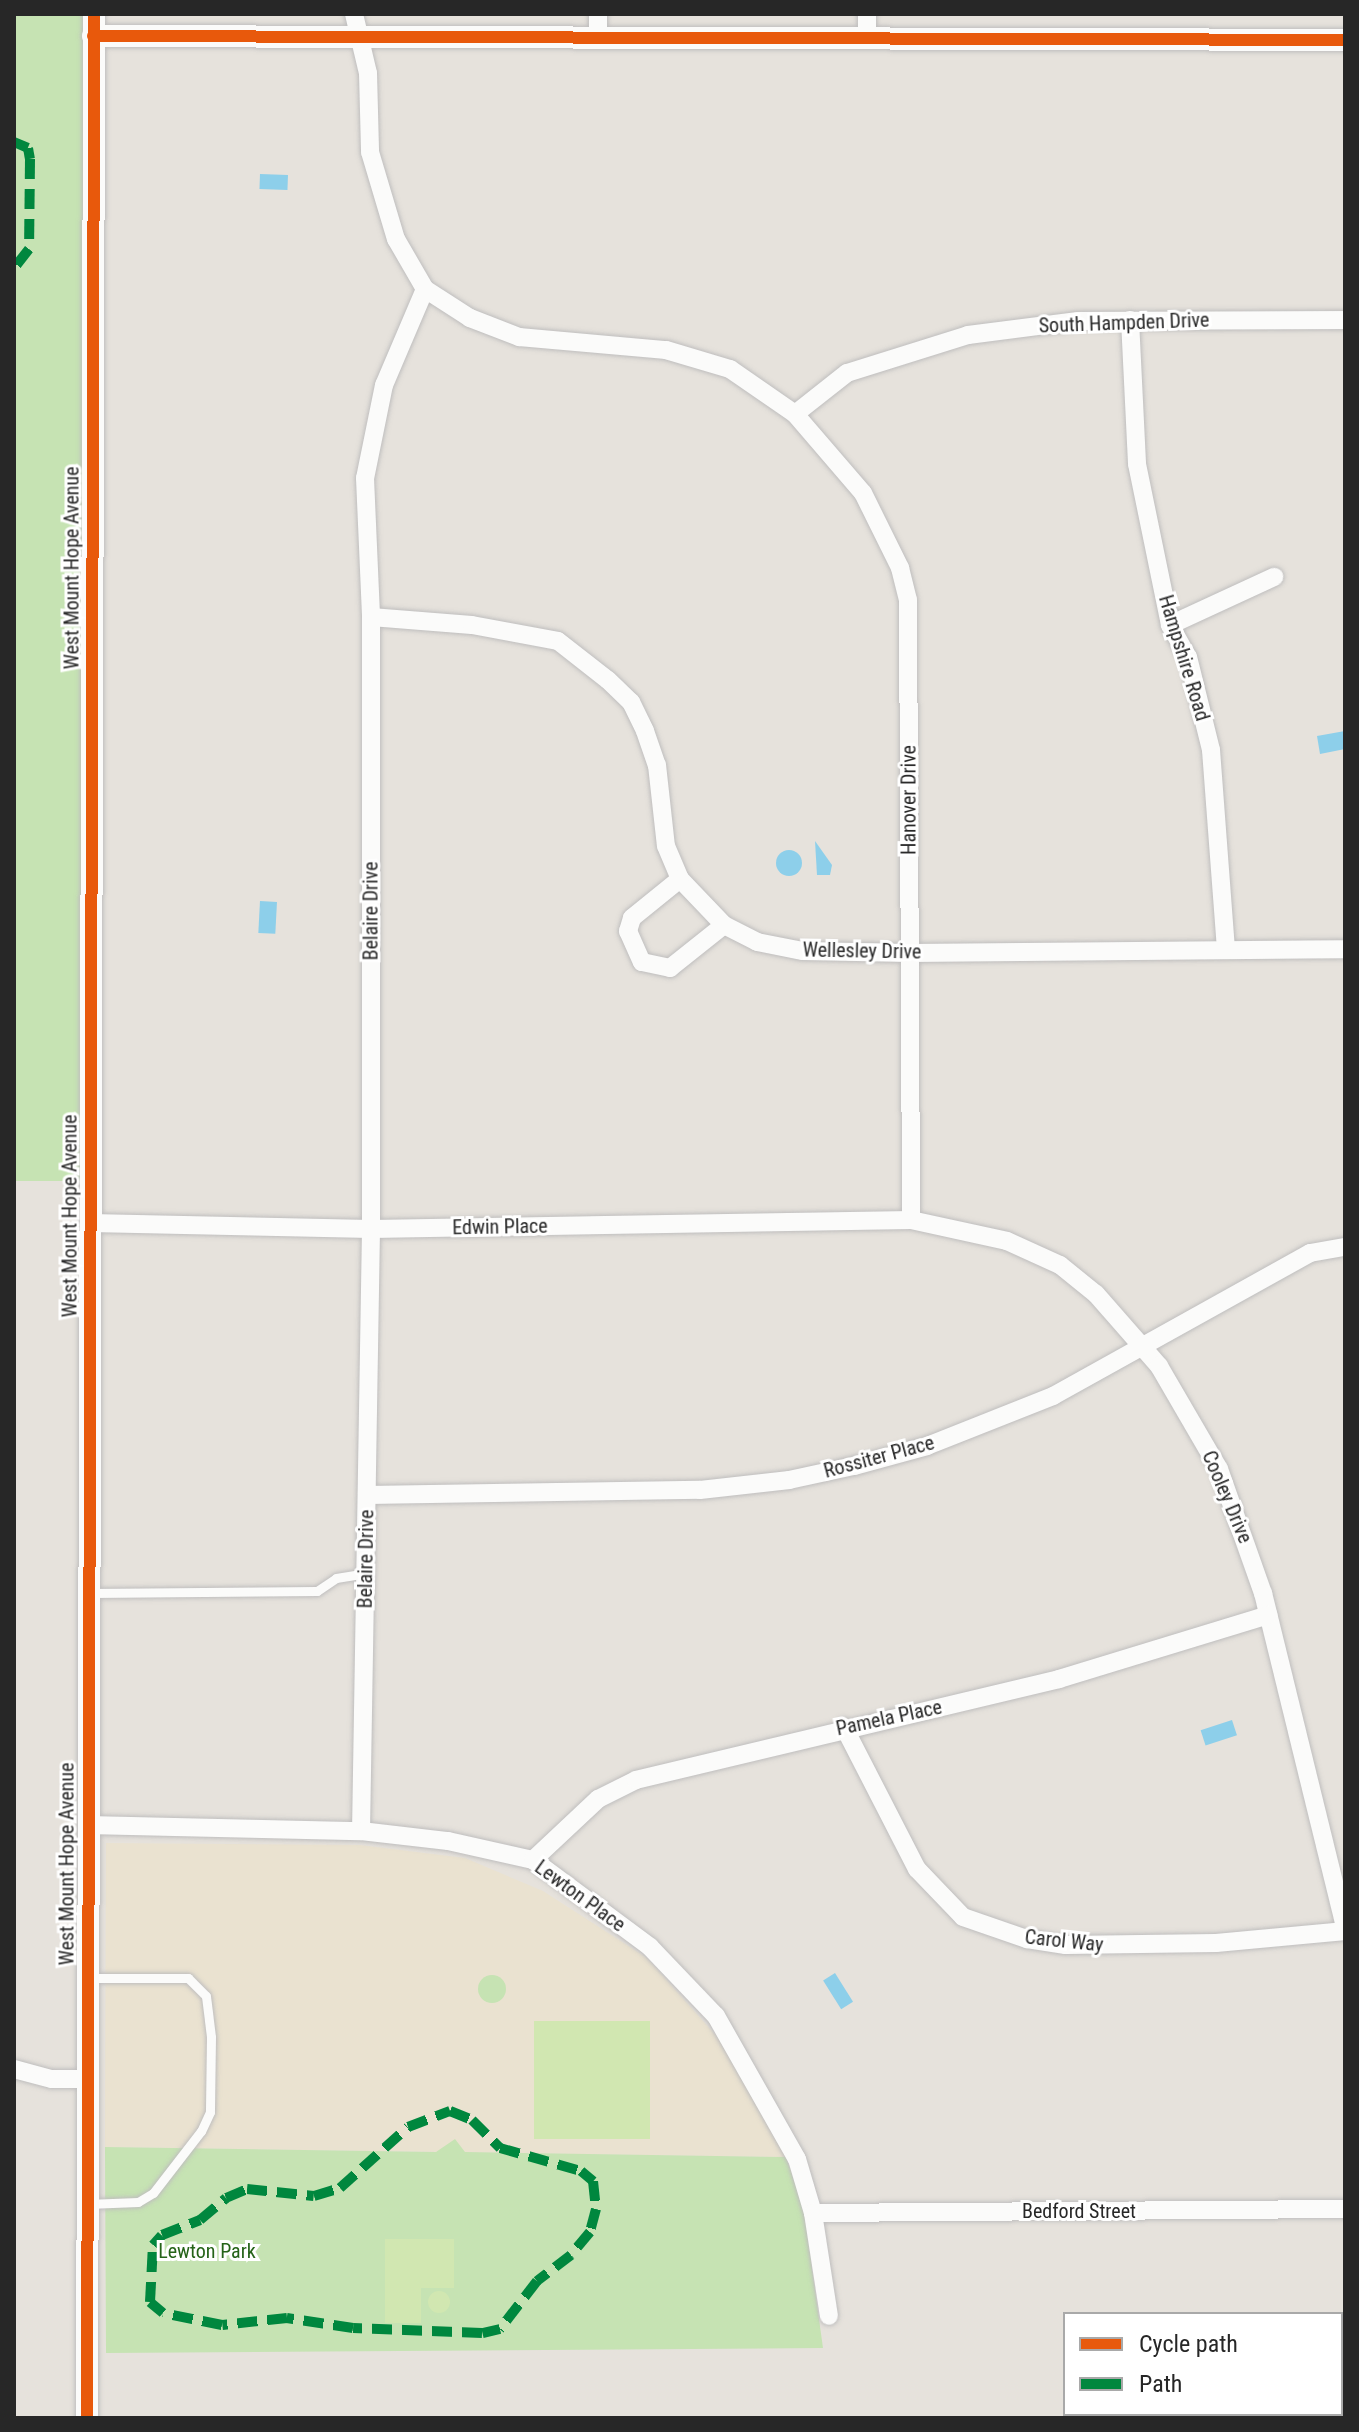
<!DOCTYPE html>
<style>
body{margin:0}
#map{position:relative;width:1359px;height:2432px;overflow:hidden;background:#e6e2dc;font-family:"Roboto Condensed",sans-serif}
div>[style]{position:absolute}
.education>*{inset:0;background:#eae2d0}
.green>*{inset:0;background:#c6e3b3;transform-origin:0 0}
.round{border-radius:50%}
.pitch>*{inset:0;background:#d1e7b1;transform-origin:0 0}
.water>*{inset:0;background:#8dcfea;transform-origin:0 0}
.roads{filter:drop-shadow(0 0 2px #bfbebe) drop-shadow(0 0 2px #bfbebe)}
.service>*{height:9px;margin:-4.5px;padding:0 4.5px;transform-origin:4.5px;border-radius:4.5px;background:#fbfbfa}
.minor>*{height:18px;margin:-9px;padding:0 9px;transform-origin:9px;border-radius:9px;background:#fbfbfa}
.tertiary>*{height:22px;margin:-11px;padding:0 11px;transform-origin:11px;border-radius:11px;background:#fbfbfa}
.quiet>*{height:10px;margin-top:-5px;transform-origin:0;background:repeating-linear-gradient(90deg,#00873e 0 20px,transparent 0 30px)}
.cycleway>*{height:12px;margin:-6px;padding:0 6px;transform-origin:6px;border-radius:6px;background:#e8590c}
span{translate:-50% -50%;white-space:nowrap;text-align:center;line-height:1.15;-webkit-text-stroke:6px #fff;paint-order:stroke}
.street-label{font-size:20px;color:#272727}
.park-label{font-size:20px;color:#256318}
.frame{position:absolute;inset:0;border:16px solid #272727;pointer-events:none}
.legend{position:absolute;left:1063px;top:2312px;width:280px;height:104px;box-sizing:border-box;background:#fff;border:2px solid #a9a9a9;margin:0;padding:10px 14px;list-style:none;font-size:24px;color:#272727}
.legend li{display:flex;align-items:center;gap:16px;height:40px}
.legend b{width:40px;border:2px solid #a9a9a9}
</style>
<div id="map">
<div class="education">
<div style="clip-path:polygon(106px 1843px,360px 1845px,465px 1858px,543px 1891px,647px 1958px,720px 2040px,786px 2157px,105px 2147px)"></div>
</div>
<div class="green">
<div style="left:14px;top:14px;width:82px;height:1167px"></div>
<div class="round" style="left:478px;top:1975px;width:28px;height:28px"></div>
<div style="clip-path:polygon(455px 2139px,465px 2152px,786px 2157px,804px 2210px,823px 2348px,106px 2353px,105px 2147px,436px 2152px)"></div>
</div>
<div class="pitch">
<div style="left:534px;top:2021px;width:116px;height:118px"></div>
<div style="clip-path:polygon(385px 2239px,454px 2239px,454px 2288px,421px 2288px,421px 2323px,385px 2323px)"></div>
<div class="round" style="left:428px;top:2291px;width:22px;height:22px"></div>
</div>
<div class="water">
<div style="left:260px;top:174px;width:28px;height:15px;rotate:2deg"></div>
<div style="clip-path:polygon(1345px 731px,1345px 749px,1320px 754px,1317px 736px)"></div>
<div style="clip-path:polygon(815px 841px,832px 865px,830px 875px,817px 875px)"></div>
<div class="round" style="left:776px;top:850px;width:26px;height:26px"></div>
<div style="left:260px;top:901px;width:17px;height:32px;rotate:3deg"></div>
<div style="left:1232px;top:1720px;width:16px;height:33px;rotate:72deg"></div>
<div style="left:835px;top:1973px;width:34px;height:14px;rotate:58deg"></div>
</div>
<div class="roads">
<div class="service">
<div style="left:91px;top:1593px;width:226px;rotate:-0.5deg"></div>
<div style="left:317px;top:1591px;width:23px;rotate:-34deg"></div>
<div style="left:336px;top:1578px;width:30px;rotate:-9deg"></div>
<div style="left:87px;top:1978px;width:101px"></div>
<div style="left:188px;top:1978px;width:25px;rotate:45deg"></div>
<div style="left:206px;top:1996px;width:41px;rotate:83deg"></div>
<div style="left:211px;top:2037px;width:75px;rotate:90.8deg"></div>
<div style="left:210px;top:2112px;width:21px;rotate:115deg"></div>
<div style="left:201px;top:2131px;width:78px;rotate:127.7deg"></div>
<div style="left:153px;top:2193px;width:17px;rotate:149deg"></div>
<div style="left:138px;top:2202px;width:51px;rotate:177.8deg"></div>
<div style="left:1218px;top:2414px;width:4px;rotate:90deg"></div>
<div style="left:1318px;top:2414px;width:4px;rotate:90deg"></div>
</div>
<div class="minor">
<div style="left:354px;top:14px;width:61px;rotate:76.7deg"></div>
<div style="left:368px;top:73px;width:79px;rotate:88.5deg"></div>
<div style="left:370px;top:152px;width:91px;rotate:73.4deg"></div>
<div style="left:396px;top:239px;width:58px;rotate:59.9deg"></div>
<div style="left:425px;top:289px;width:104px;rotate:113.1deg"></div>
<div style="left:384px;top:385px;width:95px;rotate:101.5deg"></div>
<div style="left:365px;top:478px;width:139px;rotate:87.5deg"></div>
<div style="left:371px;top:617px;width:612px;rotate:90deg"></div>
<div style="left:371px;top:1229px;width:602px;rotate:90.95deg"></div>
<div style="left:598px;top:14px;width:22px;rotate:90deg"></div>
<div style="left:867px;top:39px;width:25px;rotate:-90deg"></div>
<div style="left:425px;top:289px;width:54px;rotate:32.8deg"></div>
<div style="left:470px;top:318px;width:53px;rotate:21.2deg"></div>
<div style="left:519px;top:337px;width:148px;rotate:5.1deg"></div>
<div style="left:666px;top:350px;width:67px;rotate:16.5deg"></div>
<div style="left:730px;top:369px;width:79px;rotate:34.7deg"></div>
<div style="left:795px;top:414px;width:104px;rotate:49.3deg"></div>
<div style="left:863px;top:493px;width:84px;rotate:63.7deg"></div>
<div style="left:900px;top:568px;width:33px;rotate:76deg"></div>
<div style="left:908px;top:600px;width:620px;rotate:89.72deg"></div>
<div style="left:1130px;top:320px;width:144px;rotate:87.2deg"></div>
<div style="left:1137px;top:464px;width:164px;rotate:78.4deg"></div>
<div style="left:1170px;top:625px;width:37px;rotate:61deg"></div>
<div style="left:1188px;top:657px;width:96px;rotate:76.1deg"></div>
<div style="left:1211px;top:750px;width:200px;rotate:85.7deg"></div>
<div style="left:795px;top:414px;width:66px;rotate:-38.3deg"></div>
<div style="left:847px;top:373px;width:127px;rotate:-17.4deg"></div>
<div style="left:968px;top:335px;width:111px;rotate:-7.3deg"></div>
<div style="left:1078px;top:321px;width:267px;rotate:-0.2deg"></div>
<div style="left:371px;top:617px;width:101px;rotate:4.5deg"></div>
<div style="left:472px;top:625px;width:87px;rotate:10.5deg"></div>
<div style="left:558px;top:641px;width:63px;rotate:38deg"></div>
<div style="left:608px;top:680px;width:32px;rotate:44deg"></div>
<div style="left:631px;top:702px;width:32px;rotate:64deg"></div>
<div style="left:645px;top:731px;width:36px;rotate:71deg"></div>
<div style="left:657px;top:765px;width:81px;rotate:83.7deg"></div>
<div style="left:666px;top:846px;width:36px;rotate:67deg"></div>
<div style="left:680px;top:879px;width:64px;rotate:46.3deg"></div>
<div style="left:724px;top:925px;width:37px;rotate:27deg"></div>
<div style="left:757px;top:942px;width:47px;rotate:11.1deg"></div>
<div style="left:803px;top:951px;width:106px;rotate:1.1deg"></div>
<div style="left:909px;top:953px;width:436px;rotate:-0.5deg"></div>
<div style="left:1170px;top:625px;width:115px;rotate:-24.8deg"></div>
<div style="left:680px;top:879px;width:62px;rotate:140.9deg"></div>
<div style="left:632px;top:918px;width:14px;rotate:107deg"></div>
<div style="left:628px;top:931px;width:34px;rotate:66deg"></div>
<div style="left:642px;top:962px;width:29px;rotate:12deg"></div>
<div style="left:670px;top:968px;width:69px;rotate:-38.5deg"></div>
<div style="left:90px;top:1223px;width:281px;rotate:1.2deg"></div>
<div style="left:371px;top:1229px;width:540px;rotate:-0.95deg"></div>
<div style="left:911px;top:1220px;width:98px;rotate:12.3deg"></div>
<div style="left:1007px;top:1241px;width:58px;rotate:24.4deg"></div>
<div style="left:1060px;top:1265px;width:46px;rotate:38.9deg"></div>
<div style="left:1096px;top:1294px;width:96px;rotate:48.8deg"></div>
<div style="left:1159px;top:1366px;width:119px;rotate:59.8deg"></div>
<div style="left:1219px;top:1469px;width:132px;rotate:70.5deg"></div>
<div style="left:1263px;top:1593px;width:345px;rotate:76.2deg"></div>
<div style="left:367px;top:1495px;width:333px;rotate:-0.9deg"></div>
<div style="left:700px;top:1490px;width:90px;rotate:-6.4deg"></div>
<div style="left:789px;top:1480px;width:66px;rotate:-12.2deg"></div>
<div style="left:854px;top:1466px;width:76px;rotate:-15.3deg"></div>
<div style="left:927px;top:1446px;width:136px;rotate:-21.6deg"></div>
<div style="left:1053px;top:1396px;width:294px;rotate:-29.1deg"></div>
<div style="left:1310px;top:1253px;width:36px;rotate:-10deg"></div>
<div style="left:844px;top:1727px;width:160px;rotate:62.8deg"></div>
<div style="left:917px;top:1869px;width:66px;rotate:46.2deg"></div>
<div style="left:963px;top:1917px;width:68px;rotate:19deg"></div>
<div style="left:1027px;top:1939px;width:39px;rotate:9deg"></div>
<div style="left:1066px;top:1945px;width:150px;rotate:-0.8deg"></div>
<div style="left:1216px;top:1943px;width:130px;rotate:-5.3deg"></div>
<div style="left:87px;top:1825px;width:274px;rotate:1.3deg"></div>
<div style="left:361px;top:1831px;width:88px;rotate:6.6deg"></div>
<div style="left:448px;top:1841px;width:87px;rotate:12.6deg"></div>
<div style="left:533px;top:1860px;width:146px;rotate:36.6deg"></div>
<div style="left:650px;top:1947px;width:95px;rotate:46.3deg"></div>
<div style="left:716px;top:2016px;width:164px;rotate:60.5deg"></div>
<div style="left:797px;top:2159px;width:56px;rotate:73.5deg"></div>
<div style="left:813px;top:2213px;width:104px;rotate:81.2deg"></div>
<div style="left:533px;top:1860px;width:89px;rotate:-43.2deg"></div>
<div style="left:598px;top:1799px;width:42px;rotate:-26.6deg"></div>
<div style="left:636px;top:1780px;width:435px;rotate:-13.4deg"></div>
<div style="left:1059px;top:1679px;width:219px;rotate:-17deg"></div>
<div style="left:14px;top:2069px;width:39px;rotate:15deg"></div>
<div style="left:52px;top:2079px;width:34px"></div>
<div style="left:813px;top:2213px;width:532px;rotate:-0.43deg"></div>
</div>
<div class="tertiary">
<div style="left:93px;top:36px;width:1252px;rotate:0.18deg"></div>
<div style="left:87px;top:2418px;width:2404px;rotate:-89.83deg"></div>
</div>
</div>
<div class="quiet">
<div style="left:14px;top:142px;width:15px;rotate:23deg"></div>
<div style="left:28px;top:148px;width:11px;rotate:80deg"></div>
<div style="left:30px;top:159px;width:90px;rotate:90.6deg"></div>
<div style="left:29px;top:249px;width:24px;rotate:128deg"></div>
<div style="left:450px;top:2111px;width:24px;rotate:22deg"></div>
<div style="left:472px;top:2120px;width:40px;rotate:45deg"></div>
<div style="left:500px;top:2148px;width:84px;rotate:15.9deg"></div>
<div style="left:581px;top:2171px;width:16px;rotate:40deg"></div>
<div style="left:593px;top:2181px;width:28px;rotate:84deg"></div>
<div style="left:596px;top:2209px;width:24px;rotate:105deg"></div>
<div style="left:590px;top:2232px;width:30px;rotate:130deg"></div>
<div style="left:571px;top:2255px;width:43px;rotate:142.6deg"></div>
<div style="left:537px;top:2281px;width:61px;rotate:127.6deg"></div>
<div style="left:500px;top:2329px;width:18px;rotate:167deg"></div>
<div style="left:482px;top:2333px;width:129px;rotate:-177.8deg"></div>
<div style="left:353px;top:2328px;width:67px;rotate:-171.4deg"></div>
<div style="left:287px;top:2318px;width:65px;rotate:173.9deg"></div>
<div style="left:222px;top:2325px;width:60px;rotate:-168.5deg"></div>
<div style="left:163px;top:2313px;width:17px;rotate:-140deg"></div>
<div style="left:150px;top:2302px;width:57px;rotate:-87deg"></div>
<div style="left:153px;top:2245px;width:13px;rotate:-48deg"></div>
<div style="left:162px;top:2235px;width:41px;rotate:-21.5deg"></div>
<div style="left:200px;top:2220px;width:34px;rotate:-40deg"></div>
<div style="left:226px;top:2198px;width:23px;rotate:-23deg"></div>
<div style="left:247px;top:2189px;width:67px;rotate:6deg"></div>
<div style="left:314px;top:2196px;width:27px;rotate:-17deg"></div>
<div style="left:340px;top:2188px;width:91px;rotate:-41.9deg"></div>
<div style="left:408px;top:2127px;width:45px;rotate:-20.9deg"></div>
</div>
<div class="cycleway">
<div style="left:93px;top:36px;width:1252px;rotate:0.18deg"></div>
<div style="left:87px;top:2418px;width:2404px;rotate:-89.83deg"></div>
</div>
<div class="street-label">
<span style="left:1124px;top:323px;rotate:-2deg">South Hampden Drive</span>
<span style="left:72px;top:568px;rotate:-90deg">West Mount Hope Avenue</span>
<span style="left:1184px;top:658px;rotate:73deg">Hampshire Road</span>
<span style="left:909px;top:800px;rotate:-90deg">Hanover Drive</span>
<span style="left:371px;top:911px;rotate:-90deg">Belaire Drive</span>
<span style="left:862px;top:951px;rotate:1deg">Wellesley Drive</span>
<span style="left:70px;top:1216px;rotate:-90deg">West Mount Hope Avenue</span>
<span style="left:500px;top:1227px;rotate:-1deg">Edwin Place</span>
<span style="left:879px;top:1457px;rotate:-15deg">Rossiter Place</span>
<span style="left:1227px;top:1497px;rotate:67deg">Cooley Drive</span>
<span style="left:366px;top:1559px;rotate:-89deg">Belaire Drive</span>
<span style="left:889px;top:1718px;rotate:-12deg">Pamela Place</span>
<span style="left:67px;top:1864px;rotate:-90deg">West Mount Hope Avenue</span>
<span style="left:580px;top:1896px;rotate:36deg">Lewton Place</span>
<span style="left:1064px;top:1941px;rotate:6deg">Carol Way</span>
<span style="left:1079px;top:2211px">Bedford Street</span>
</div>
<div class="park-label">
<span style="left:207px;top:2251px">Lewton Park</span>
</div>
<div class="frame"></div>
<ul class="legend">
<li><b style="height:10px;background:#e8590c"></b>Cycle path</li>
<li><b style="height:10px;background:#00873e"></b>Path</li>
</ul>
</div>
